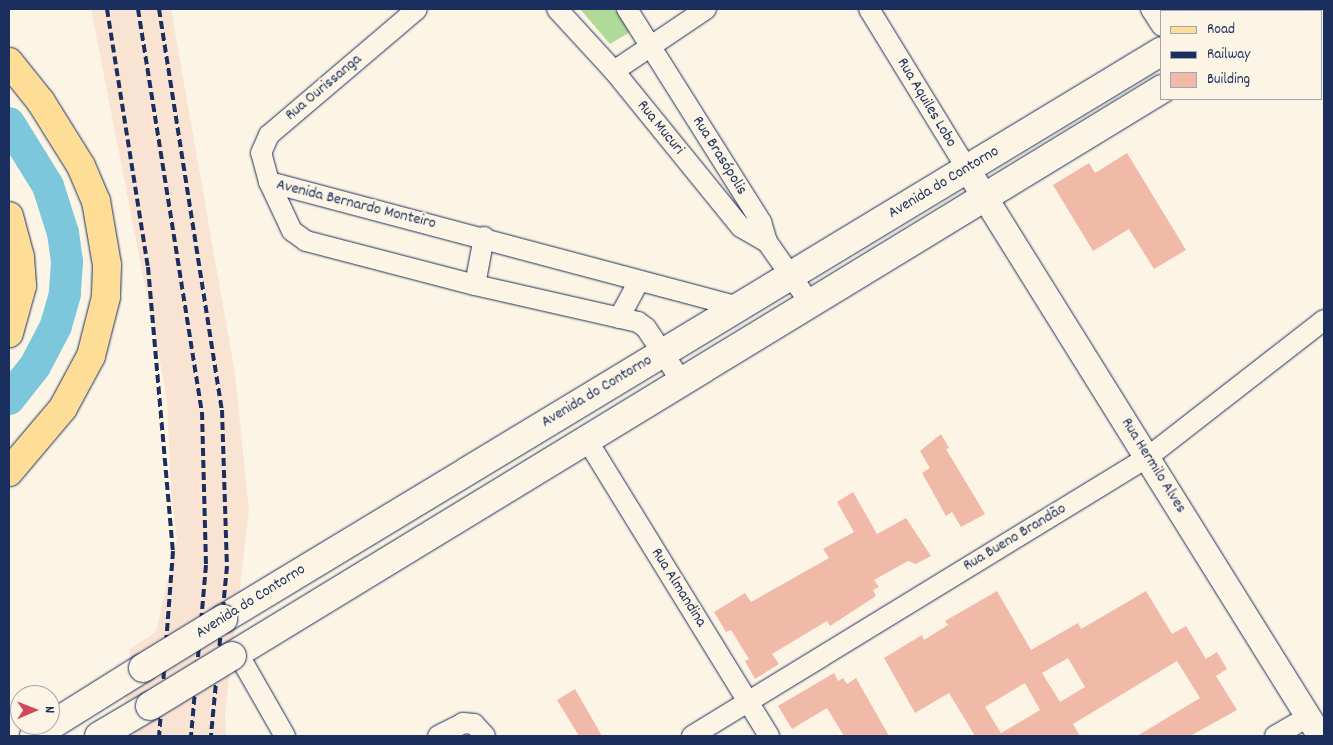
<!DOCTYPE html>
<meta charset="utf-8">
<style>
body{margin:0}
#map{position:relative;width:1333px;height:745px;overflow:hidden;background:#fcf5e5;font-family:Dekko,sans-serif}
div>[style]{position:absolute}
.built>*{inset:0;background:#f9e3d3}
.green>*{inset:0;background:#afda97}
.river>*{height:32px;margin:-16px;padding:0 16px;transform-origin:16px;border-radius:16px;background:#7cc7dc}
.building>*{inset:0;background:#f1b9a8}
.roads{filter:drop-shadow(0 0 1px #1b2f5e) drop-shadow(0 0 1px #1b2f5e)}
.minor>*{height:20px;margin:-10px;padding:0 10px;transform-origin:10px;border-radius:10px;background:#fcf5e5}
.tertiary>*{height:25px;margin:-12.5px;padding:0 12.5px;transform-origin:12.5px;border-radius:12.5px;background:#fcf5e5}
.secondary>*{height:28px;margin:-14px;padding:0 14px;transform-origin:14px;border-radius:14px;background:#fcf5e5}
.primary>*{height:28px;margin:-14px;padding:0 14px;transform-origin:14px;border-radius:14px;background:#fedd96}
.rail>*{height:4px;margin-top:-2px;transform-origin:0;background:repeating-linear-gradient(90deg,#1b2f5e 0 8px,transparent 0 12px)}
.bridges{filter:drop-shadow(0 0 1px #1b2f5e) drop-shadow(0 0 1px #1b2f5e)}
.secondary-bridge>*{height:28px;margin:-14px;padding:0 14px;transform-origin:14px;border-radius:14px;background:#fcf5e5}
span{translate:-50% -50%;white-space:nowrap;text-align:center;line-height:1.15;-webkit-text-stroke:4px #fcf5e5;paint-order:stroke}
.street-label{font-size:16px;color:#1b2f5e}
.frame{position:absolute;inset:0;border:10px solid #1b2f5e;pointer-events:none}
.legend{position:absolute;left:1160px;top:10px;width:162px;height:90px;box-sizing:border-box;background:#fcf5e5;border:1px solid #a2a6af;margin:0;padding:6px 9px;list-style:none;font-size:15px;color:#1b2f5e}
.legend li{display:flex;align-items:center;gap:10px;height:25px}
.legend b{width:25px;border:1px solid #a2a6af}
.north{position:absolute;left:10px;top:685px;width:50px;height:50px;box-sizing:border-box;background:#fcf5e5;border:1px solid #a2a6af;border-radius:50%;rotate:89deg;font-size:14px;font-weight:700;line-height:20px;text-align:center;color:#1b2f5e}
.north::after{content:'';display:block;margin:auto;width:18px;height:22px;background:#d1495b;clip-path:polygon(50% 0,100% 100%,50% 72%,0 100%)}
</style>
<div id="map">
<div class="built">
<div style="clip-path:polygon(91px 9px,171px 9px,235px 374px,249px 510px,225px 713px,226px 736px,121px 736px,130px 649px,156px 632px,177px 538px,171px 491px,167px 399px)"></div>
</div>
<div class="green">
<div style="clip-path:polygon(580px 9px,615px 9px,630px 32px,610px 44px)"></div>
</div>
<div class="river">
<div style="left:9px;top:123px;width:74px;rotate:58.2deg"></div>
<div style="left:48px;top:186px;width:49px;rotate:72.3deg"></div>
<div style="left:63px;top:233px;width:29px;rotate:82deg"></div>
<div style="left:67px;top:262px;width:32px;rotate:94deg"></div>
<div style="left:65px;top:294px;width:33px;rotate:106deg"></div>
<div style="left:56px;top:326px;width:45px;rotate:117.7deg"></div>
<div style="left:35px;top:366px;width:42px;rotate:128.2deg"></div>
</div>
<div class="building">
<div style="clip-path:polygon(1127px 153px,1186px 250px,1154px 269px,1129px 229px,1093px 251px,1053px 185px,1089px 163px,1095px 173px)"></div>
<div style="clip-path:polygon(941px 434px,949px 448px,946px 449px,985px 514px,961px 527px,952px 512px,946px 516px,922px 473px,930px 468px,920px 451px)"></div>
<div style="clip-path:polygon(853px 492px,877px 534px,906px 518px,931px 556px,916px 564px,908px 561px,874px 580px,879px 587px,873px 590px,876px 596px,830px 626px,827px 621px,772px 654px,779px 664px,755px 679px,745px 661px,749px 659px,731px 630px,726px 632px,714px 612px,745px 593px,751px 602px,829px 558px,823px 549px,854px 532px,837px 502px)"></div>
<div style="clip-path:polygon(evenodd,997px 591px,1031px 650px,1078px 623px,1081px 629px,1146px 591px,1172px 634px,1186px 626px,1206px 659px,1217px 652px,1227px 669px,1216px 676px,1237px 710px,1190px 736px,1137px 736px,1200px 698px,1177px 661px,1073px 724px,1080px 736px,975px 736px,949px 693px,915px 713px,884px 658px,922px 635px,924px 640px,948px 625px,945px 621px,997px 591px,1068px 658px,1085px 687px,1060px 702px,1042px 673px,1068px 658px,997px 591px,1025px 683px,1040px 710px,1001px 733px,985px 707px,1025px 683px)"></div>
<div style="clip-path:polygon(834px 673px,838px 681px,843px 678px,847px 684px,856px 678px,889px 736px,844px 736px,827px 708px,792px 729px,778px 706px)"></div>
<div style="clip-path:polygon(575px 689px,602px 736px,579px 736px,557px 700px)"></div>
</div>
<div class="roads">
<div class="minor">
<div style="left:557px;top:9px;width:84px;rotate:47.4deg"></div>
<div style="left:614px;top:71px;width:201px;rotate:50.9deg"></div>
<div style="left:741px;top:227px;width:30px;rotate:30deg"></div>
<div style="left:627px;top:9px;width:252px;rotate:57.8deg"></div>
<div style="left:761px;top:222px;width:21px;rotate:73deg"></div>
<div style="left:767px;top:242px;width:75px;rotate:54.8deg"></div>
<div style="left:869px;top:9px;width:188px;rotate:58.5deg"></div>
<div style="left:1151px;top:9px;width:20px;rotate:57deg"></div>
<div style="left:614px;top:71px;width:111px;rotate:-34deg"></div>
<div style="left:269px;top:182px;width:30px;rotate:-105deg"></div>
<div style="left:261px;top:153px;width:20px;rotate:-66deg"></div>
<div style="left:269px;top:135px;width:194px;rotate:-40.4deg"></div>
<div style="left:475px;top:285px;width:49px;rotate:-79.4deg"></div>
<div style="left:619px;top:318px;width:42px;rotate:-61.6deg"></div>
<div style="left:682px;top:382px;width:65px;rotate:-123.7deg"></div>
<div style="left:646px;top:328px;width:10px;rotate:-143deg"></div>
<div style="left:638px;top:322px;width:167px;rotate:-167.2deg"></div>
<div style="left:475px;top:285px;width:175px;rotate:-165.4deg"></div>
<div style="left:306px;top:241px;width:17px;rotate:-144deg"></div>
<div style="left:292px;top:231px;width:54px;rotate:-115.1deg"></div>
<div style="left:269px;top:182px;width:485px;rotate:14.9deg"></div>
<div style="left:587px;top:440px;width:347px;rotate:58.4deg"></div>
<div style="left:237px;top:652px;width:97px;rotate:60.3deg"></div>
<div style="left:438px;top:736px;width:28px;rotate:-27deg"></div>
<div style="left:463px;top:723px;width:11px;rotate:5deg"></div>
<div style="left:474px;top:724px;width:16px;rotate:47deg"></div>
<div style="left:692px;top:736px;width:535px;rotate:-31.46deg"></div>
<div style="left:1148px;top:457px;width:223px;rotate:-37.9deg"></div>
<div style="left:1275px;top:736px;width:38px;rotate:-30deg"></div>
</div>
<div class="tertiary">
<div style="left:967px;top:169px;width:668px;rotate:58.09deg"></div>
</div>
<div class="secondary">
<div style="left:1225px;top:11px;width:4px;rotate:-27deg"></div>
<div style="left:1288px;top:11px;width:4px;rotate:-27deg"></div>
<div style="left:223px;top:619px;width:1097px;rotate:-31.17deg"></div>
<div style="left:232px;top:656px;width:1089px;rotate:-31.37deg"></div>
<div style="left:34px;top:736px;width:128px;rotate:-32deg"></div>
<div style="left:99px;top:736px;width:59px;rotate:-30.5deg"></div>
</div>
<div class="primary">
<div style="left:9px;top:62px;width:51px;rotate:51.3deg"></div>
<div style="left:41px;top:102px;width:75px;rotate:58deg"></div>
<div style="left:81px;top:166px;width:38px;rotate:67deg"></div>
<div style="left:96px;top:201px;width:65px;rotate:80.2deg"></div>
<div style="left:107px;top:265px;width:32px;rotate:92deg"></div>
<div style="left:106px;top:297px;width:61px;rotate:104.3deg"></div>
<div style="left:91px;top:356px;width:59px;rotate:118.3deg"></div>
<div style="left:63px;top:408px;width:84px;rotate:130.2deg"></div>
<div style="left:9px;top:216px;width:42px;rotate:75deg"></div>
<div style="left:20px;top:257px;width:29px;rotate:86deg"></div>
<div style="left:22px;top:286px;width:49px;rotate:105.5deg"></div>
</div>
</div>
<div class="rail">
<div style="left:107px;top:9px;width:261px;rotate:81deg"></div>
<div style="left:148px;top:267px;width:285px;rotate:85deg"></div>
<div style="left:173px;top:551px;width:186px;rotate:94.3deg"></div>
<div style="left:138px;top:9px;width:408px;rotate:81deg"></div>
<div style="left:202px;top:412px;width:153px;rotate:88.5deg"></div>
<div style="left:206px;top:565px;width:172px;rotate:95deg"></div>
<div style="left:159px;top:9px;width:406px;rotate:81.1deg"></div>
<div style="left:222px;top:410px;width:156px;rotate:88.2deg"></div>
<div style="left:227px;top:566px;width:171px;rotate:95.4deg"></div>
</div>
<div class="bridges">
<div class="secondary-bridge">
<div style="left:143px;top:668px;width:94px;rotate:-31.5deg"></div>
<div style="left:150px;top:706px;width:96px;rotate:-31.4deg"></div>
</div>
</div>
<div class="street-label">
<span style="left:324px;top:88px;rotate:-40deg">Rua Ourissanga</span>
<span style="left:926px;top:103px;rotate:59deg">Rua Aquiles Lobo</span>
<span style="left:660px;top:128px;rotate:51deg">Rua Mucuri</span>
<span style="left:719px;top:156px;rotate:58deg">Rua Brasópolis</span>
<span style="left:944px;top:183px;rotate:-31deg">Avenida do Contorno</span>
<span style="left:356px;top:205px;rotate:14deg">Avenida Bernardo Monteiro</span>
<span style="left:597px;top:392px;rotate:-31deg">Avenida do Contorno</span>
<span style="left:1153px;top:466px;rotate:58deg">Rua Hermilo Alves</span>
<span style="left:1015px;top:538px;rotate:-31deg">Rua Bueno Brandão</span>
<span style="left:678px;top:588px;rotate:58deg">Rua Almandina</span>
<span style="left:251px;top:602px;rotate:-32deg">Avenida do Contorno</span>
</div>
<div class="frame"></div>
<ul class="legend">
<li><b style="height:6px;background:#fedd96"></b>Road</li>
<li><b style="height:6px;background:#1b2f5e"></b>Railway</li>
<li><b style="height:14px;background:#f1b9a8"></b>Building</li>
</ul>
<div class="north">N</div>
</div>
